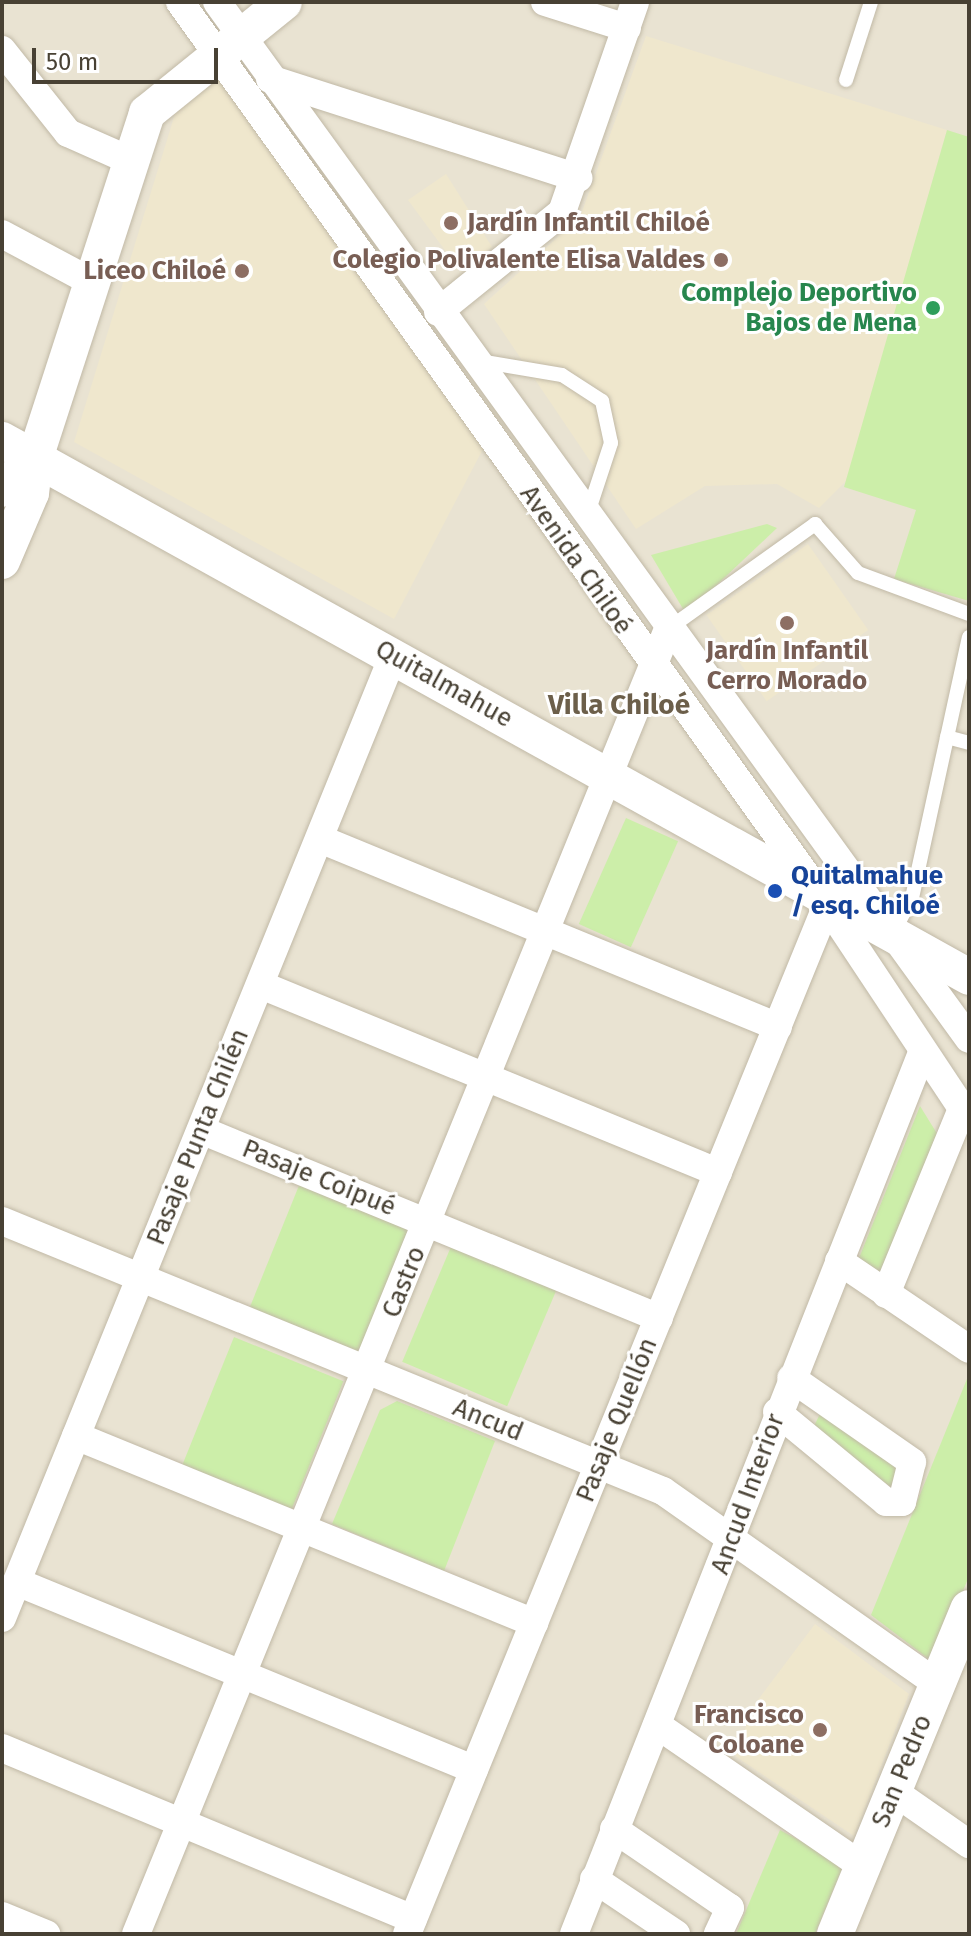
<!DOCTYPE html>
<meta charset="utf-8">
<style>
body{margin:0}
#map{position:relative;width:971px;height:1936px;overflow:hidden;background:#f4f0e5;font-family:"Fira Sans",sans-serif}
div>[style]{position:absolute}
.residential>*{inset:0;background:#e9e3d2;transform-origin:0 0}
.education>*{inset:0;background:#efe7cd;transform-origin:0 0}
.green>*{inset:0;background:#cceea9;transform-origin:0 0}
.roads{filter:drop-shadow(0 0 2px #c1b9a6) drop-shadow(0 0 2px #c1b9a6)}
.service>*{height:14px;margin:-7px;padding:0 7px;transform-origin:7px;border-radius:7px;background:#fff}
.minor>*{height:28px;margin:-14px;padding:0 14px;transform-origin:14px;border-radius:14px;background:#fff}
.tertiary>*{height:36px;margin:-18px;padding:0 18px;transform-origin:18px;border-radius:18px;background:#fff}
.dots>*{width:22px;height:22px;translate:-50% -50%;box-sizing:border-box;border:4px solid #fff;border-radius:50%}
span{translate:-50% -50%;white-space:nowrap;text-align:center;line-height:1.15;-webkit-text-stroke:6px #fff;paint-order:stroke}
.education-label{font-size:26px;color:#785e54;font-weight:700}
.left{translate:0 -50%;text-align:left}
.right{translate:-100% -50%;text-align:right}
.leisure-label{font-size:26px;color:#27864d;font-weight:700}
.street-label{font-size:26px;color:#484134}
.transit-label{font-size:26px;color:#164399;font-weight:700}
.neighbourhood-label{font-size:28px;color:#6c5f4a;font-weight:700}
.frame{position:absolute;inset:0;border:4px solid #484134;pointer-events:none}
.scale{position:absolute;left:32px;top:48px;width:186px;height:36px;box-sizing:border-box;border:4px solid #484134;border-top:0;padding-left:10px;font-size:24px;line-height:28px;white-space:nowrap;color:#484134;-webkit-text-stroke:6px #fff;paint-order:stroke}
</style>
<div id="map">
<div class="residential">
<div style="left:2px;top:2px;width:967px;height:1932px"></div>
</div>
<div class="education">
<div style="clip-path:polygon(646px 36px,947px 130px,848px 479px,819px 508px,777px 484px,705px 486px,636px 529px,484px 304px,580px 217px)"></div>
<div style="clip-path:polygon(213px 72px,484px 447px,394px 619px,74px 442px,179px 101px)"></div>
<div style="clip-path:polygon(446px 174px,492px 247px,461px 272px,408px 200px)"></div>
<div style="left:808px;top:544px;width:105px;height:124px;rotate:55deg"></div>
<div style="clip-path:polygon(815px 1624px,909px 1694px,854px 1836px,735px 1756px,754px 1705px)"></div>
</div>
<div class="green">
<div style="clip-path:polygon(947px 130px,969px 137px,969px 601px,894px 579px,916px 510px,844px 487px)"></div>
<div style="clip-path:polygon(767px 524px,777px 528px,686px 614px,651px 555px)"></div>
<div style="left:626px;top:818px;width:57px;height:116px;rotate:24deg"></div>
<div style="clip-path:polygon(920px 1106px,941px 1140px,881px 1277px,859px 1258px)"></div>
<div style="left:300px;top:1183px;width:118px;height:137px;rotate:22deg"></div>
<div style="left:453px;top:1242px;width:114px;height:130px;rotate:23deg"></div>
<div style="left:234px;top:1337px;width:118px;height:138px;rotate:22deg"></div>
<div style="clip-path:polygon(969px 1374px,969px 1576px,934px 1663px,871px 1615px)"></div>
<div style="clip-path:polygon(397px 1401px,495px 1441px,444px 1571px,332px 1524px,380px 1410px)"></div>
<div style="clip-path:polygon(823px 1408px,906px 1466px,895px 1490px,812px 1430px)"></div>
<div style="clip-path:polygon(780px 1830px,844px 1864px,815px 1934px,736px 1934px)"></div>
</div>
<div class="roads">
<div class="service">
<div style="left:846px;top:80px;width:82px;rotate:-72.2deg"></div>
<div style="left:479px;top:361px;width:84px;rotate:9.6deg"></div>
<div style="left:562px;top:375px;width:48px;rotate:33deg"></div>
<div style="left:602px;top:401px;width:43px;rotate:77.9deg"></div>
<div style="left:611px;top:443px;width:74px;rotate:108.2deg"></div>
<div style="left:668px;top:629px;width:181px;rotate:-35.5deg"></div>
<div style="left:815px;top:524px;width:65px;rotate:48.7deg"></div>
<div style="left:858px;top:573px;width:118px;rotate:20.3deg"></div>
<div style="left:947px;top:737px;width:23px;rotate:15deg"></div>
<div style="left:893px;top:933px;width:40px;rotate:-62deg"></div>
<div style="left:912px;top:898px;width:267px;rotate:-77.7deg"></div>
</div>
<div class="minor">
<div style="left:180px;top:2px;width:1100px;rotate:54.36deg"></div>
<div style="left:821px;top:896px;width:268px;rotate:56.4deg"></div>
<div style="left:217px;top:2px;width:1281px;rotate:54.05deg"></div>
<div style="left:545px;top:2px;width:86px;rotate:17.6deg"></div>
<div style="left:2px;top:50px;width:106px;rotate:51.5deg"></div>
<div style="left:68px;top:133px;width:67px;rotate:23.9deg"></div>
<div style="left:270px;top:79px;width:324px;rotate:17.8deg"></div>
<div style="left:2px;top:234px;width:102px;rotate:28.1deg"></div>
<div style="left:438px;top:312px;width:159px;rotate:-38.9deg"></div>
<div style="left:562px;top:212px;width:222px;rotate:-70.8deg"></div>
<div style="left:320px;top:839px;width:495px;rotate:22.3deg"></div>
<div style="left:261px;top:985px;width:494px;rotate:22.3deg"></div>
<div style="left:201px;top:1130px;width:495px;rotate:22.3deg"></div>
<div style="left:2px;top:1221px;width:714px;rotate:22.22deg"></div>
<div style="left:663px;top:1491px;width:336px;rotate:35.1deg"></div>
<div style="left:839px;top:1261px;width:157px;rotate:34.1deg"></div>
<div style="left:886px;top:1294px;width:200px;rotate:-67.7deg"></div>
<div style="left:777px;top:1412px;width:141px;rotate:39.5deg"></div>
<div style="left:886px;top:1502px;width:16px"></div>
<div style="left:902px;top:1502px;width:41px;rotate:-76deg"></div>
<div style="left:912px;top:1462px;width:147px;rotate:-145.2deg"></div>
<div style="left:76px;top:1436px;width:495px;rotate:22.2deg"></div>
<div style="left:17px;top:1582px;width:494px;rotate:22.3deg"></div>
<div style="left:2px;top:1618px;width:1038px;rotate:-67.88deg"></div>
<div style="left:657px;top:1725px;width:249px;rotate:34.5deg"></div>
<div style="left:2px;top:1748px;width:445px;rotate:22.6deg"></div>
<div style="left:893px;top:1791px;width:93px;rotate:34.9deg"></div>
<div style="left:614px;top:1829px;width:140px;rotate:34.3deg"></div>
<div style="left:730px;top:1908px;width:29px;rotate:115deg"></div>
<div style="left:594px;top:1879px;width:99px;rotate:33.9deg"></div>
<div style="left:2px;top:1916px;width:48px;rotate:22.2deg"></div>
<div style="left:136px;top:1934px;width:1409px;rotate:-67.82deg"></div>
<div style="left:407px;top:1934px;width:1111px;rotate:-67.8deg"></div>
<div style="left:574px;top:1934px;width:947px;rotate:-68.45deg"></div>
</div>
<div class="tertiary">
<div style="left:2px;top:440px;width:1106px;rotate:29.04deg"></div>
<div style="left:2px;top:489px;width:45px;rotate:-43.2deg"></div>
<div style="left:2px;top:561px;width:74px;rotate:-66.9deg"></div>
<div style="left:31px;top:493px;width:35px;rotate:-83deg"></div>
<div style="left:35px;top:458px;width:363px;rotate:-72deg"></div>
<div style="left:147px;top:113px;width:176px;rotate:-39deg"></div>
<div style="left:835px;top:1934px;width:352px;rotate:-67.7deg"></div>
</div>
</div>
<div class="dots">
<div style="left:451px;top:223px;background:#8d6e63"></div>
<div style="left:721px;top:260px;background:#8d6e63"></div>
<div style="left:242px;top:271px;background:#8d6e63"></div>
<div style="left:933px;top:308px;background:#2e9e5b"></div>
<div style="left:787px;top:623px;background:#8d6e63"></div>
<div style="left:775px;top:891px;background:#1a4fb4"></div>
<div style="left:820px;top:1730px;background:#8d6e63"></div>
</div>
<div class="education-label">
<span class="left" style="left:467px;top:223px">Jardín Infantil Chiloé</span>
<span class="right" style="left:705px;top:260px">Colegio Polivalente Elisa Valdes</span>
<span class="right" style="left:226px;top:271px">Liceo Chiloé</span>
<span style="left:787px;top:666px">Jardín Infantil<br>Cerro Morado</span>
<span class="right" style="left:804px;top:1730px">Francisco<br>Coloane</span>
</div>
<div class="leisure-label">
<span class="right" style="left:917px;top:308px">Complejo Deportivo<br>Bajos de Mena</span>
</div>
<div class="street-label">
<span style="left:576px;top:560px;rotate:55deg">Avenida Chiloé</span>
<span style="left:444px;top:684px;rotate:29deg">Quitalmahue</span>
<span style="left:198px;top:1137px;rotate:-68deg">Pasaje Punta Chilén</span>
<span style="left:319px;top:1178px;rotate:22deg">Pasaje Coipué</span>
<span style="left:404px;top:1282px;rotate:-68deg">Castro</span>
<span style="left:488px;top:1420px;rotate:22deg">Ancud</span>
<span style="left:617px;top:1420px;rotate:-68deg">Pasaje Quellón</span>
<span style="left:748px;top:1494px;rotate:-70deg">Ancud Interior</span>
<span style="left:902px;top:1771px;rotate:-68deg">San Pedro</span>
</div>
<div class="transit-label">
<span class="left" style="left:791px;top:891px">Quitalmahue<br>/ esq. Chiloé</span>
</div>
<div class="neighbourhood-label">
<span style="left:619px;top:705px">Villa Chiloé</span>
</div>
<div class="frame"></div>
<div class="scale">50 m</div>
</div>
